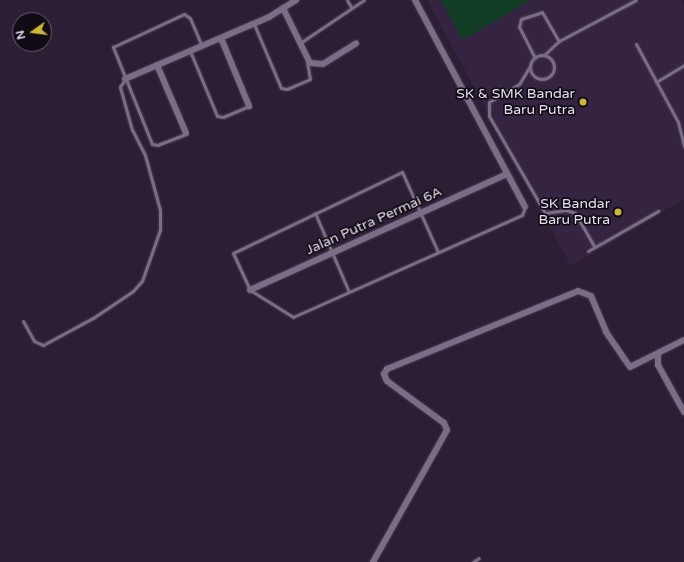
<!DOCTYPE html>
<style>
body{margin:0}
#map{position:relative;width:684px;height:562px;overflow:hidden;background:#2b1e35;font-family:"Varela Round",sans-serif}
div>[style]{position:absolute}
.built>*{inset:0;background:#352441}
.green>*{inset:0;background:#123e26}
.roads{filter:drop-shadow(0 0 1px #463b4e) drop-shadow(0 0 1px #463b4e)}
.lane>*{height:3px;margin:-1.5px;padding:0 1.5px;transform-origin:1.5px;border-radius:1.5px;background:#7b6c87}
.lane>.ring{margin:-1.5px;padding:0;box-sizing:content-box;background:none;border:3px solid #7b6c87;border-radius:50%}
.street>*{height:6px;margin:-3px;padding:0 3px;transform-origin:3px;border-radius:3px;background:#7b6c87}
.dots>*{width:11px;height:11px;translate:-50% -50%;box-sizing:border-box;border:2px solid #110b15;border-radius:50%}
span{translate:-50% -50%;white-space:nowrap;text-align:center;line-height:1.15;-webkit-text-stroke:3.5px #110b15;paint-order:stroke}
.poi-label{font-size:14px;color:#e6deed}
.right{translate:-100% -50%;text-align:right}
.street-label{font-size:14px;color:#e6deed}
.north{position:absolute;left:12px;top:12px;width:40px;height:40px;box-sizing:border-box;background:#110b15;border:1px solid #665f6b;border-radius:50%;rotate:256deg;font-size:11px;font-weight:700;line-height:16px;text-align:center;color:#e6deed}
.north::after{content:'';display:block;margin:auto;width:14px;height:18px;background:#cdb938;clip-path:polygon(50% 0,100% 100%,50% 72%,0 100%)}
</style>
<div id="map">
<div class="built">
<div style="clip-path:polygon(427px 0,681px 0,684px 5px,684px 199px,571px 266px)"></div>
</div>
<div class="green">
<div style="clip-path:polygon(441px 0,530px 0,463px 40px)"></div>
</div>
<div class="roads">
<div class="lane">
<div style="left:347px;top:0;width:8px;rotate:60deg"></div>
<div style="left:254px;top:24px;width:69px;rotate:67.1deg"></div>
<div style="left:281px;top:88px;width:6px;rotate:9deg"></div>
<div style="left:287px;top:89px;width:25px;rotate:-23deg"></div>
<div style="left:310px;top:79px;width:17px;rotate:-100deg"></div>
<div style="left:300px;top:43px;width:77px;rotate:-33.9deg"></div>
<div style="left:636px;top:44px;width:89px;rotate:61.7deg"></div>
<div style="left:678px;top:122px;width:25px;rotate:76deg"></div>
<div style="left:190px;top:51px;width:70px;rotate:67.4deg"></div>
<div style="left:217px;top:116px;width:6px;rotate:9deg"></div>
<div style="left:223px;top:117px;width:28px;rotate:-23deg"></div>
<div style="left:544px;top:55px;width:21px;rotate:-43deg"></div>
<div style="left:559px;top:41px;width:87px;rotate:-28deg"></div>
<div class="ring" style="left:530px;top:55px;width:21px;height:21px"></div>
<div style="left:535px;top:58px;width:35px;rotate:-117deg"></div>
<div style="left:519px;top:27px;width:8px;rotate:-76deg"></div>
<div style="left:521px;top:19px;width:22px;rotate:-18deg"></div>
<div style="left:542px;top:12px;width:34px;rotate:60deg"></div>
<div style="left:530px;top:66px;width:21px;rotate:121deg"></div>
<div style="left:519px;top:84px;width:35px;rotate:149deg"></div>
<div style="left:489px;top:102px;width:14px;rotate:90deg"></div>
<div style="left:489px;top:116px;width:112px;rotate:60deg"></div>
<div style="left:545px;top:213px;width:21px;rotate:-8deg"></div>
<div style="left:566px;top:210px;width:9px;rotate:18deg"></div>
<div style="left:575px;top:213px;width:39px;rotate:60deg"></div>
<div style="left:656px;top:82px;width:33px;rotate:-31deg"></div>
<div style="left:186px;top:134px;width:30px;rotate:159deg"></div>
<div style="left:158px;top:145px;width:6px;rotate:-171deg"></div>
<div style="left:152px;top:144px;width:105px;rotate:-111.9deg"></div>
<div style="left:113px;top:47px;width:78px;rotate:-24.9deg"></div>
<div style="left:184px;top:14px;width:7px;rotate:34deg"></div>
<div style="left:190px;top:18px;width:30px;rotate:67deg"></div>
<div style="left:315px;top:213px;width:86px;rotate:66.7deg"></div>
<div style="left:588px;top:251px;width:81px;rotate:-29.7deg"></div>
<div style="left:438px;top:252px;width:88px;rotate:-114.2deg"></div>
<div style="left:402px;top:172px;width:187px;rotate:154.4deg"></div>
<div style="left:233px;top:253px;width:41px;rotate:65.3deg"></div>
<div style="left:250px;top:290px;width:51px;rotate:32.1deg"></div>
<div style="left:293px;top:317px;width:251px;rotate:-24deg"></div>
<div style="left:522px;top:215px;width:9px;rotate:-69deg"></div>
<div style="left:23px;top:321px;width:23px;rotate:61deg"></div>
<div style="left:34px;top:341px;width:10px;rotate:24deg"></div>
<div style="left:43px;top:345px;width:57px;rotate:-28.4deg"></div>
<div style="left:93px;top:318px;width:48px;rotate:-34deg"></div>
<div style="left:133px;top:291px;width:13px;rotate:-48deg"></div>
<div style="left:142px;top:281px;width:54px;rotate:-70.6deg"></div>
<div style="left:160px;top:230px;width:20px;rotate:-90deg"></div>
<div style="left:160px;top:210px;width:57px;rotate:-105.3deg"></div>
<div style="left:145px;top:155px;width:28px;rotate:-117deg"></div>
<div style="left:132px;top:130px;width:45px;rotate:-105.6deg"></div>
<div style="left:120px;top:87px;width:9px;rotate:-58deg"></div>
<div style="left:473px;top:562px;width:7px;rotate:-34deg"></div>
</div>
<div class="street">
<div style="left:415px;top:0;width:234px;rotate:62deg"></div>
<div style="left:283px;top:8px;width:61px;rotate:63.9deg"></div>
<div style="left:310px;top:63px;width:13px;rotate:4deg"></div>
<div style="left:323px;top:64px;width:39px;rotate:-32deg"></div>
<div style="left:221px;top:38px;width:74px;rotate:67.6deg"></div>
<div style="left:157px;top:65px;width:74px;rotate:66.9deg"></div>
<div style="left:125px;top:79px;width:157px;rotate:-23.3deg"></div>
<div style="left:269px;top:17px;width:32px;rotate:-32deg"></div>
<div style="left:250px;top:290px;width:282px;rotate:-24.3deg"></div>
<div style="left:658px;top:355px;width:10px;rotate:90deg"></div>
<div style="left:658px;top:365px;width:54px;rotate:61deg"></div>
<div style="left:373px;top:562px;width:151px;rotate:-60.7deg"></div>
<div style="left:447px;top:430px;width:8px;rotate:-113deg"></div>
<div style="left:444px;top:423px;width:71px;rotate:-143.6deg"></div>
<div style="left:387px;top:381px;width:8px;rotate:-113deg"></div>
<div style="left:384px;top:374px;width:6px;rotate:-59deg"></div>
<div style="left:387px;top:369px;width:206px;rotate:-22.2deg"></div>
<div style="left:578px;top:291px;width:14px;rotate:21deg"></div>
<div style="left:591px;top:296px;width:39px;rotate:67deg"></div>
<div style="left:606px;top:332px;width:42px;rotate:55.6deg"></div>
<div style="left:630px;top:367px;width:60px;rotate:-26.6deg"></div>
</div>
</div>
<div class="dots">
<div style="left:583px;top:102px;background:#cdb938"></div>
<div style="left:618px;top:212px;background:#cdb938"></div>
</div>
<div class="poi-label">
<span class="right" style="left:575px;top:102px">SK &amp; SMK Bandar<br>Baru Putra</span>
<span class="right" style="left:610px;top:212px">SK Bandar<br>Baru Putra</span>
</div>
<div class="street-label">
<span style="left:374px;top:221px;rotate:-24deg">Jalan Putra Permai 6A</span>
</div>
<div class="north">N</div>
</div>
